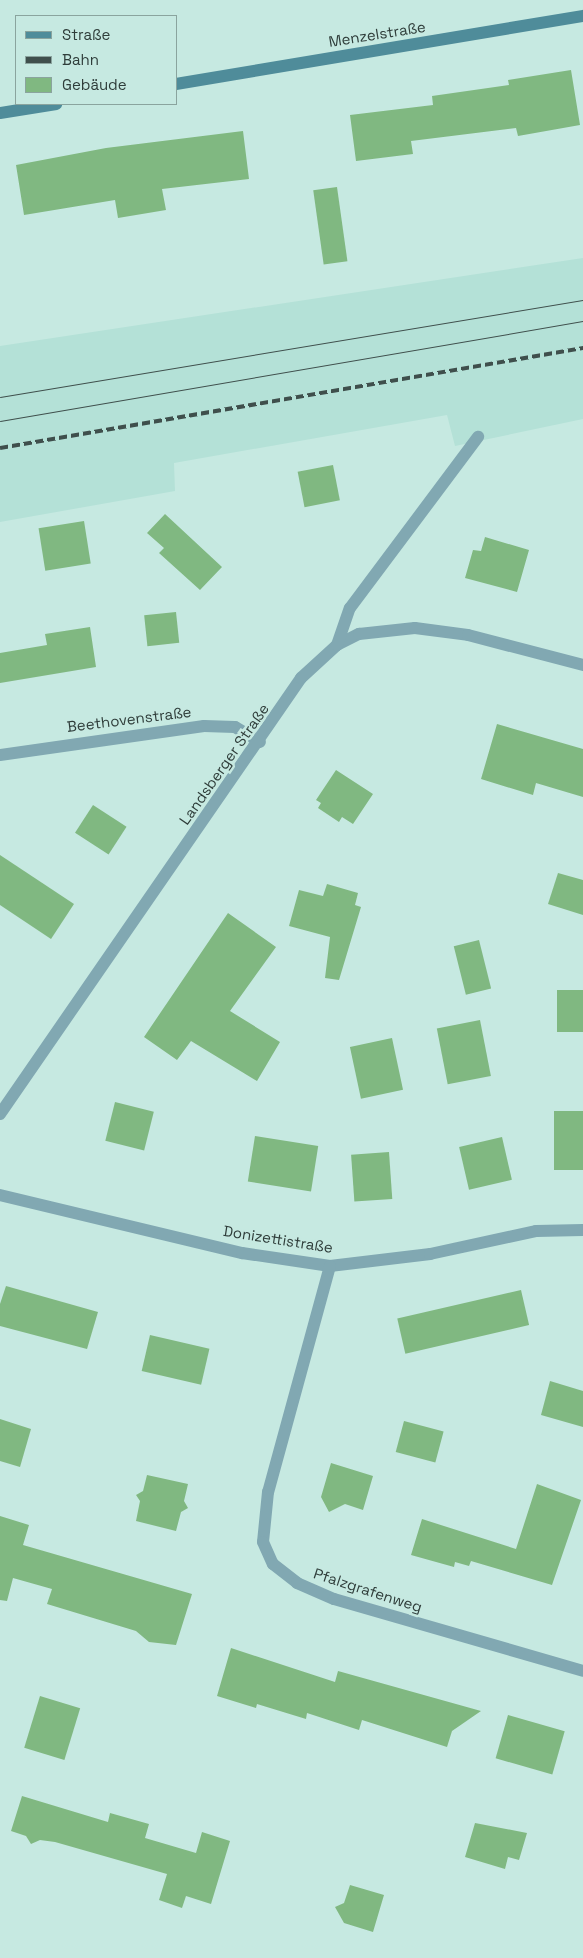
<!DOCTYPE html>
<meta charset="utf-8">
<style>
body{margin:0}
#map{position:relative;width:583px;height:1958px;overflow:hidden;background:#c6e9e1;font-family:"Space Grotesk",sans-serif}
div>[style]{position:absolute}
.built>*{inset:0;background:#b4e1d7}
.building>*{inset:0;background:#80b881;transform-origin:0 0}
.street>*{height:12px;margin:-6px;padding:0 6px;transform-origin:6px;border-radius:6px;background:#81a8b2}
.secondary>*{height:12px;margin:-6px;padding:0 6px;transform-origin:6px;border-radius:6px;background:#4f8c9a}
.tram>*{height:1px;margin:-0.5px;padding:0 0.5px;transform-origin:0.5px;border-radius:0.5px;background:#3f4f4c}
.rail>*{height:4px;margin-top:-2px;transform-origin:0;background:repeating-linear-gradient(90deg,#3f4f4c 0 8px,transparent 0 12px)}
span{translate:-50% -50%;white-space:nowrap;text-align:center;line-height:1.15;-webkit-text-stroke:5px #c6e9e1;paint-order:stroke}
.street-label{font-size:15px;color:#2f3d3a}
.legend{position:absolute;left:15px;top:15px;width:162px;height:90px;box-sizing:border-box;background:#c6e9e1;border:1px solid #8aa49e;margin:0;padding:6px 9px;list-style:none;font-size:15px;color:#2f3d3a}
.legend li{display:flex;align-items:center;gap:10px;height:25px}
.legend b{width:25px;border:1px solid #8aa49e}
</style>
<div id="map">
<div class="built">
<div style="clip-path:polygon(583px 258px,583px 419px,455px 446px,447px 415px,174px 463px,175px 491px,0 522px,0 346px)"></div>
</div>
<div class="building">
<div style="clip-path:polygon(571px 70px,580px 125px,518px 136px,516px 128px,411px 141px,413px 154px,356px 161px,350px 115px,433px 105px,432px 96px,509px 85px,508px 80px)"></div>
<div style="clip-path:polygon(243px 131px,249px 179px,162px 189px,166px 210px,118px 218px,115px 200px,24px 215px,16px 165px,106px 148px)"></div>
<div style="left:337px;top:187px;width:75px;height:24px;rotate:82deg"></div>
<div style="left:333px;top:465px;width:36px;height:36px;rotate:79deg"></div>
<div style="clip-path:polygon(165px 514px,222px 567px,200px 590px,159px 553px,164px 548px,147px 533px)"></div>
<div style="left:84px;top:521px;width:43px;height:46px;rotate:81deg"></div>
<div style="clip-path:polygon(485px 537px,529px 550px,517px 592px,465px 578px,473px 550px,481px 551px)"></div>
<div style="left:176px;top:612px;width:31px;height:32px;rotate:84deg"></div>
<div style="clip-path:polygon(90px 627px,96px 667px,0 683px,0 653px,47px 645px,45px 634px)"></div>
<div style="clip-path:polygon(497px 724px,583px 749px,583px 797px,536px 783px,533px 795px,481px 779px)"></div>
<div style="clip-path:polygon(336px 770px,373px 794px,353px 824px,342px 817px,339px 822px,318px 808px,321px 803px,316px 800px)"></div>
<div style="left:93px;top:805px;width:40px;height:33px;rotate:33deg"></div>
<div style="clip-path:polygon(0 855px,74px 904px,51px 939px,0 905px)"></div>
<div style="clip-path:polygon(558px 873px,583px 880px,583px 915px,548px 904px)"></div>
<div style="clip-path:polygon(327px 884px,358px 893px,355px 905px,361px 907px,339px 980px,325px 978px,330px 937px,289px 926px,299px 890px,323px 896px)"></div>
<div style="clip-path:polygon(228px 913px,276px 947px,230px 1011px,280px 1042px,257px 1081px,191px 1041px,177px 1060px,144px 1037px)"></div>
<div style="left:479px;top:940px;width:50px;height:26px;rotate:76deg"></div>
<div style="left:557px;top:990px;width:26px;height:42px"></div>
<div style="left:480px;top:1020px;width:57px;height:44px;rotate:79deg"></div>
<div style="left:392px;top:1038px;width:53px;height:43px;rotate:78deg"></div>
<div style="left:115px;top:1102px;width:40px;height:40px;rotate:14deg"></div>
<div style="left:554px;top:1111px;width:29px;height:59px"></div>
<div style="left:255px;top:1136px;width:64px;height:46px;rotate:9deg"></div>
<div style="left:502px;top:1137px;width:44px;height:44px;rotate:77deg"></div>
<div style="left:389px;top:1152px;width:47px;height:38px;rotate:86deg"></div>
<div style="clip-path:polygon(6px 1286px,98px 1312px,87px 1349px,0 1326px,0 1304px)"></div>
<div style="left:521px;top:1290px;width:36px;height:127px;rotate:77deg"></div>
<div style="left:150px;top:1335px;width:61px;height:37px;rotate:13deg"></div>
<div style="clip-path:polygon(550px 1381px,583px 1391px,583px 1427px,541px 1415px)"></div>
<div style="clip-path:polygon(0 1419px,31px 1429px,20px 1467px,0 1461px)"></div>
<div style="left:404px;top:1421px;width:41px;height:32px;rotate:15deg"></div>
<div style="clip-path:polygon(331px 1463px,373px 1476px,363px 1510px,345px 1504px,329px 1512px,321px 1497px)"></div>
<div style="clip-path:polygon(147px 1475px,188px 1484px,184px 1501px,188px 1508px,181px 1512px,176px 1531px,136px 1521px,140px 1501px,136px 1495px,143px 1491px)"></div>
<div style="clip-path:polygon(537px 1484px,581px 1500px,552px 1585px,471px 1561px,469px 1566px,455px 1562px,454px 1567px,411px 1555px,422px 1519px,516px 1549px)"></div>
<div style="clip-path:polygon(0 1516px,29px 1525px,23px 1545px,192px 1594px,176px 1645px,149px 1642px,136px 1631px,47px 1604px,52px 1589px,13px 1578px,7px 1601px,0 1600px)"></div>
<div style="clip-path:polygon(231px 1648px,335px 1682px,338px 1671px,481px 1711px,452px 1731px,447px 1747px,362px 1720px,359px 1730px,307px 1713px,306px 1719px,257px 1704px,256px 1708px,217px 1696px)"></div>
<div style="left:40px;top:1696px;width:42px;height:54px;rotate:17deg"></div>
<div style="left:508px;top:1715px;width:59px;height:45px;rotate:16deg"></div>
<div style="clip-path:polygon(22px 1796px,108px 1822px,110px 1813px,149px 1824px,145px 1838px,196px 1853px,202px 1832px,230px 1841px,211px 1904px,186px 1896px,182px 1908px,159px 1900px,167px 1874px,55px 1842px,40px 1840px,31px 1844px,26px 1836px,11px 1831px)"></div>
<div style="clip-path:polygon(475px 1823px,527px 1833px,519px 1860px,508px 1857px,505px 1869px,465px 1857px)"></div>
<div style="clip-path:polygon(350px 1885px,384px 1895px,373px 1932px,344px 1923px,335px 1907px,344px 1903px)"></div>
</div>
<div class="street">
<div style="left:337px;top:645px;width:25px;rotate:-27deg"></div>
<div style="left:359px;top:634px;width:56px;rotate:-6.1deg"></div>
<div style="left:415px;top:628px;width:53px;rotate:7.5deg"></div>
<div style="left:468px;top:635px;width:119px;rotate:14.6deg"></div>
<div style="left:0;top:755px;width:206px;rotate:-8.1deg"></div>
<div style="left:204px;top:726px;width:31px;rotate:2deg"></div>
<div style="left:235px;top:727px;width:29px;rotate:31deg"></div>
<div style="left:0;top:1114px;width:530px;rotate:-55.38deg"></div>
<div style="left:301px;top:678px;width:49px;rotate:-42.5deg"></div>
<div style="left:337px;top:645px;width:39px;rotate:-71deg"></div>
<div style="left:350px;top:608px;width:214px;rotate:-53.2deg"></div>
<div style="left:0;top:1195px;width:249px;rotate:13.5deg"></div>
<div style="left:242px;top:1253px;width:89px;rotate:8.4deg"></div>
<div style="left:330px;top:1266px;width:101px;rotate:-6.8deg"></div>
<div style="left:430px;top:1254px;width:108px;rotate:-12.2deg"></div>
<div style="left:536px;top:1231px;width:47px;rotate:-1.2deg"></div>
<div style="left:330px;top:1266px;width:234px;rotate:105.3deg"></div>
<div style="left:268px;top:1492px;width:50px;rotate:95.7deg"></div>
<div style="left:263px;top:1542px;width:24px;rotate:66deg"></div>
<div style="left:273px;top:1564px;width:31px;rotate:38deg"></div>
<div style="left:297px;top:1583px;width:40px;rotate:23.4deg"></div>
<div style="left:334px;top:1599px;width:259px;rotate:16.1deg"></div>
</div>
<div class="secondary">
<div style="left:176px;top:84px;width:413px;rotate:-9.5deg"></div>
<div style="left:0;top:113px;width:57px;rotate:-9.1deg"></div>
</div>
<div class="tram">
<div style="left:0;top:397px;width:591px;rotate:-9.45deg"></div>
<div style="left:0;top:421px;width:592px;rotate:-9.73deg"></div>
</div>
<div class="rail">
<div style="left:0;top:448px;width:592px;rotate:-9.73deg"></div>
</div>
<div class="street-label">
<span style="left:377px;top:34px;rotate:-9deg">Menzelstraße</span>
<span style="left:129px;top:719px;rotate:-7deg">Beethovenstraße</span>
<span style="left:224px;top:764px;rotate:-55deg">Landsberger Straße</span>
<span style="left:278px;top:1239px;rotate:9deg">Donizettistraße</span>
<span style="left:368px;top:1590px;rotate:18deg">Pfalzgrafenweg</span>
</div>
<ul class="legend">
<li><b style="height:6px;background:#4f8c9a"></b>Straße</li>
<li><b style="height:6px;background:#3f4f4c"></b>Bahn</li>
<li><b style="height:14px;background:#80b881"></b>Gebäude</li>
</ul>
</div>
